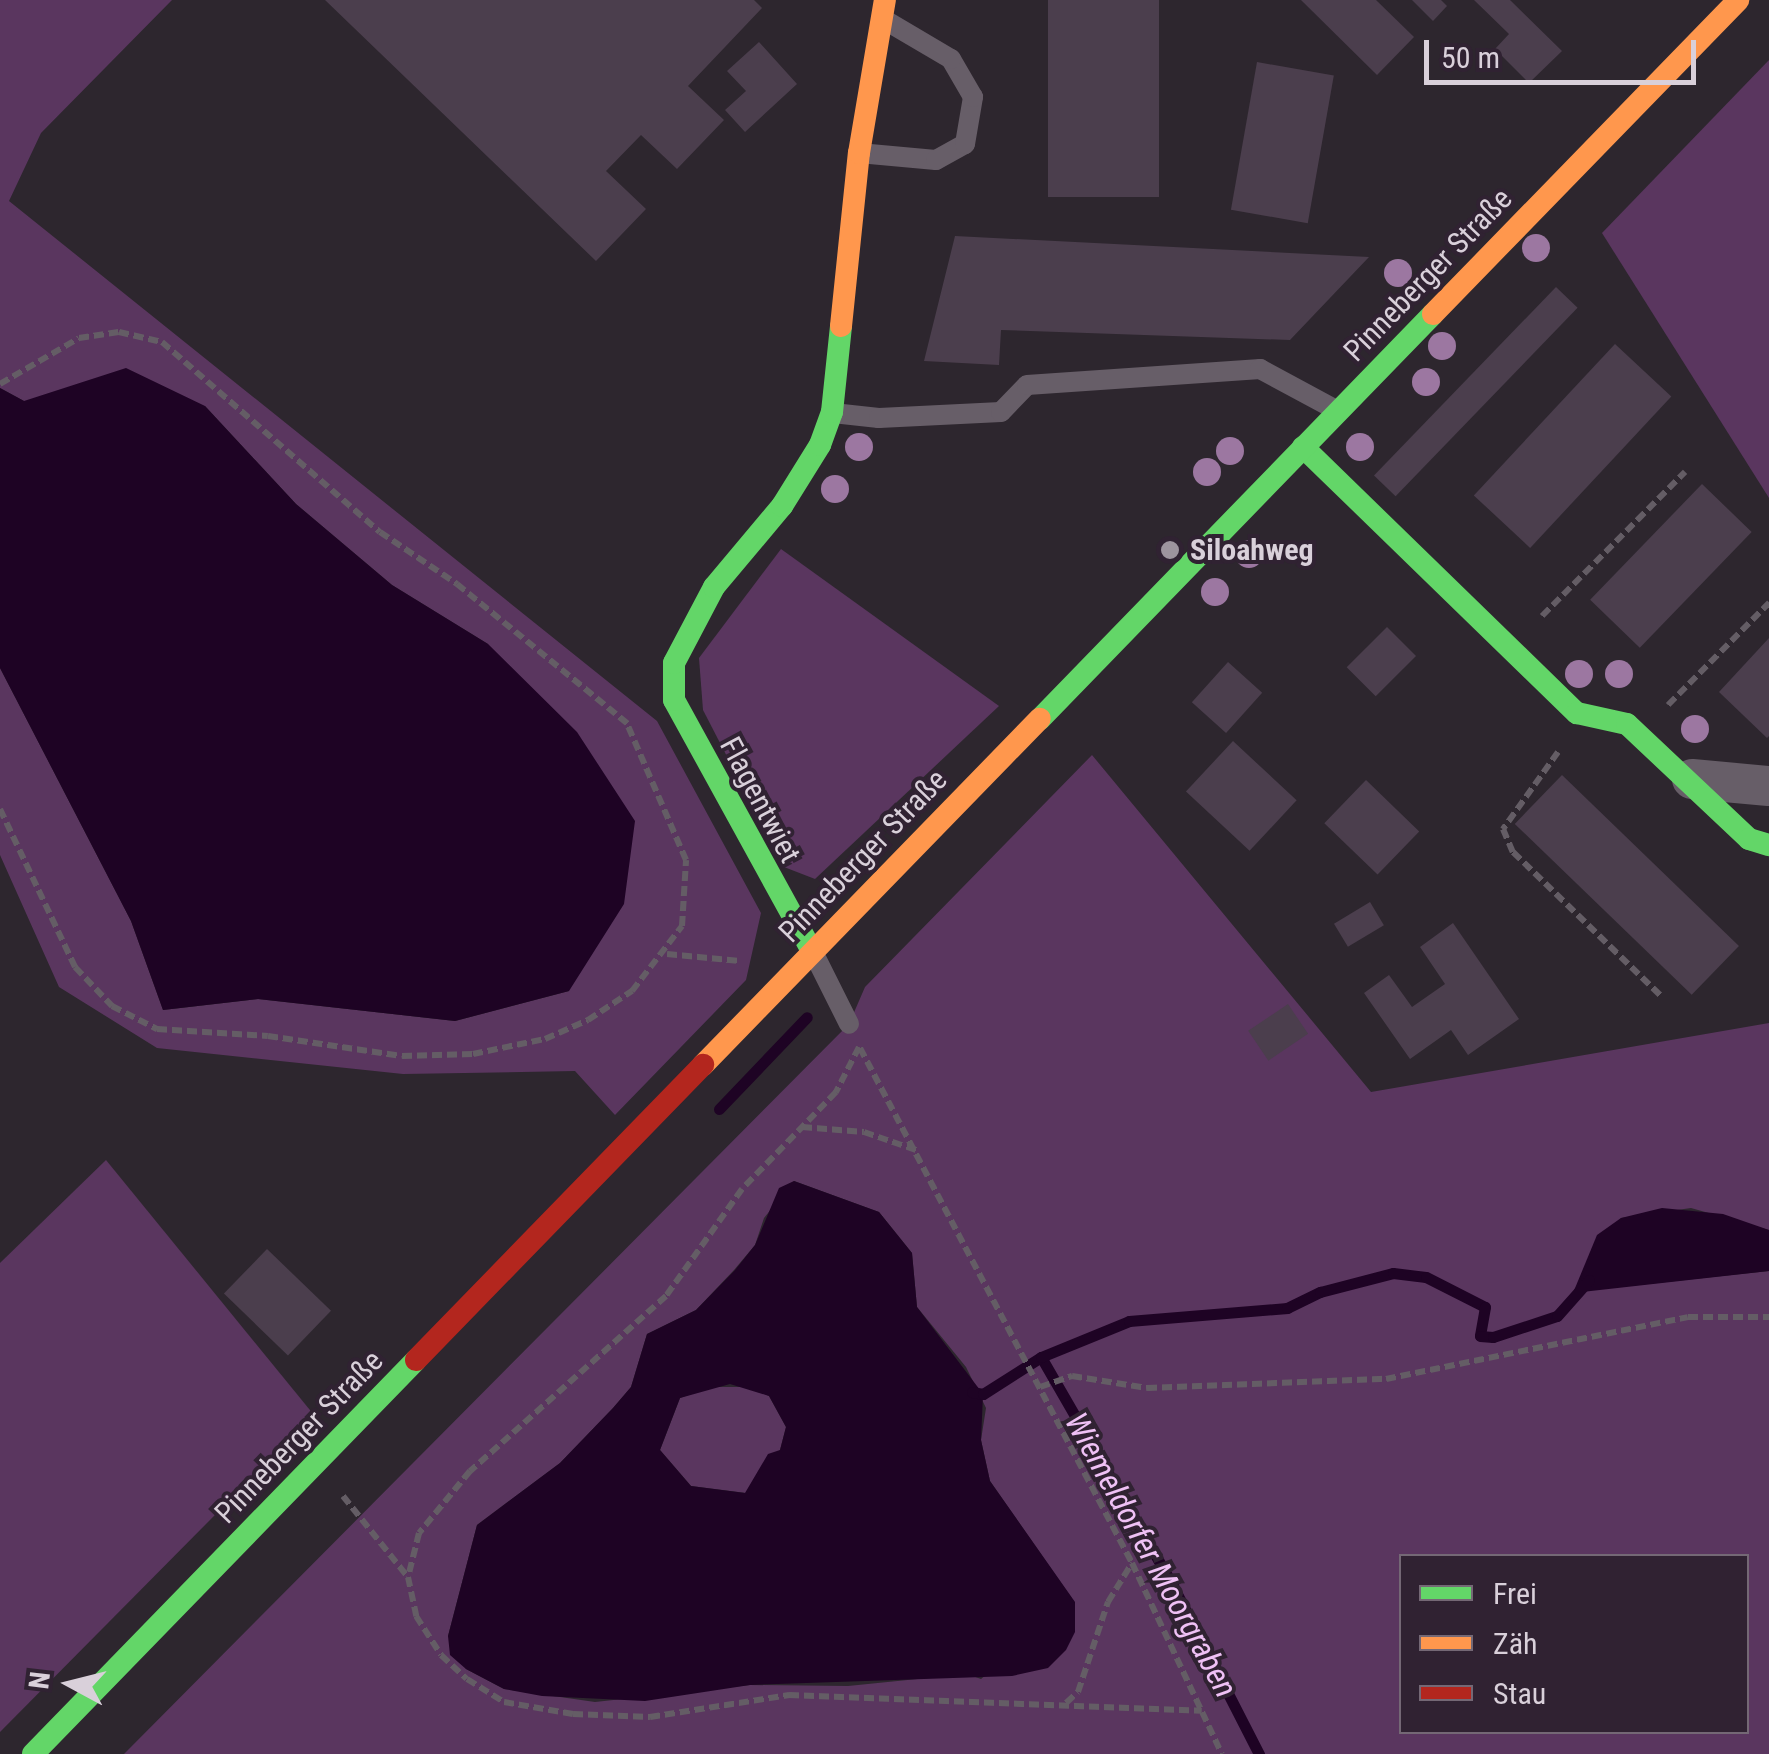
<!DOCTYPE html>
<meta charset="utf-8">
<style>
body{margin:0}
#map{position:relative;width:1769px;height:1754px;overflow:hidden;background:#2d262e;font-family:"Roboto Condensed",sans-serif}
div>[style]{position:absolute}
.green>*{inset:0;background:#5a365f}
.water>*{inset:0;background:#1e0324}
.stream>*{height:11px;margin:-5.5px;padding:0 5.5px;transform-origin:5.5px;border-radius:5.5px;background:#1e0324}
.building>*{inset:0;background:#4b3e4d;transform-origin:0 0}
.path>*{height:6px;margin-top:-3px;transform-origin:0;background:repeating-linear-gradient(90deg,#645d65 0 10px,transparent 0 15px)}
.lane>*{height:20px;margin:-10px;padding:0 10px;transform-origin:10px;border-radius:10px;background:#675e68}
.street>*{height:40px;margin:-20px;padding:0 20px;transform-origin:20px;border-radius:20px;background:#675e68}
.fast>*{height:22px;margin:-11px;padding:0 11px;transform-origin:11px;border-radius:11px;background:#63d668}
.slow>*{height:22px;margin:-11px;padding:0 11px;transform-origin:11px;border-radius:11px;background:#ff974d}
.jam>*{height:22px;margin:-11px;padding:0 11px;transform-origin:11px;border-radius:11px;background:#b3261e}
.trees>*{width:28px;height:28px;margin:-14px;border-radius:50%;background:#9c77a1}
.dots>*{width:28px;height:28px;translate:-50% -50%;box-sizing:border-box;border:5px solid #302232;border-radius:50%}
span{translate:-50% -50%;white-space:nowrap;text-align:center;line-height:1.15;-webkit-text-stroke:8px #302232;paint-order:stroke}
.street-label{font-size:30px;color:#d9d0da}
.poi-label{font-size:30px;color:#d9d0da;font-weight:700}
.left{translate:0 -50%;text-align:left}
.water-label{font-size:32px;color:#efc1f5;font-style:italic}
.legend{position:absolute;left:1399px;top:1554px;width:350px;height:180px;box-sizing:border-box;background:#302232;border:2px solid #746875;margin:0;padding:12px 18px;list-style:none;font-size:30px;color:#d9d0da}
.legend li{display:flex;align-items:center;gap:20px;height:50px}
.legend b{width:50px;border:2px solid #746875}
.north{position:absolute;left:20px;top:1634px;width:100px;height:100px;-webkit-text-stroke:8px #302232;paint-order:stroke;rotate:277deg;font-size:28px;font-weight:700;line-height:40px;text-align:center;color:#d9d0da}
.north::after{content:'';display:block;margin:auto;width:35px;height:45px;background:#d9d0da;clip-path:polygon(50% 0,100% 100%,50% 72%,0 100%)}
.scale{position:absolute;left:1424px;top:40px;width:272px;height:45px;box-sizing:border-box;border:5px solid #d9d0da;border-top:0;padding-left:12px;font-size:30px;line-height:35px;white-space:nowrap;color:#d9d0da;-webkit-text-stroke:8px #302232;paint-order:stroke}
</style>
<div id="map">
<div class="green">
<div style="clip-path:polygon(0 0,172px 0,41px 133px,9px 201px,657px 721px,761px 913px,746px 980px,615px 1115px,575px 1071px,403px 1074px,157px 1048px,59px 987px,0 855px,0 668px,131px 921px,163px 1010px,258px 999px,455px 1021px,569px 991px,488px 644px,392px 585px,296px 504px,205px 406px,24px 401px,0 388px)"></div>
<div style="clip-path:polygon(1769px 60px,1769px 498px,1602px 233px)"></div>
<div style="clip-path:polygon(781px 549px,999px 706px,815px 879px,784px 867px,703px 710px,699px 658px)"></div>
<div style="clip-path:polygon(evenodd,1092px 755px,1371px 1092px,1769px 1023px,1769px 1230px,1691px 1208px,1621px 1218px,1573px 1292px,1769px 1271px,1769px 1754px,124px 1754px,849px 1024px,865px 987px,1092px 755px,794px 1181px,879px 1212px,912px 1253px,917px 1307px,966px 1367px,986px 1408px,981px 1440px,990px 1481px,1075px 1603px,981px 1679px,967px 1674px,848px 1686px,750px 1685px,595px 1702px,504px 1689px,466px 1669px,448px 1636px,477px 1525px,560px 1463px,613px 1408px,631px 1387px,647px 1334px,696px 1310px,734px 1270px,755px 1245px,764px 1218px,794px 1181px,1092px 755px,1402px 1556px,1746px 1556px,1746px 1732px,1402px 1732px,1402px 1556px)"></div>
<div style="clip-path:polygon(106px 1160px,314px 1415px,0 1732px,0 1263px)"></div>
<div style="clip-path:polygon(711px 1387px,749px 1387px,769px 1396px,786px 1427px,780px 1450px,746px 1493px,691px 1486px,660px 1450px,680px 1398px)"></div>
</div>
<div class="water">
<div style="clip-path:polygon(126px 368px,205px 406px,296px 504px,392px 585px,488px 644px,577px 732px,635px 821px,624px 904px,569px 991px,455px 1021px,258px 999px,163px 1010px,131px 921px,0 668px,0 388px,24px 401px)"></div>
<div style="clip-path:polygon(evenodd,794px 1181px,879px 1212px,912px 1253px,917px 1307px,983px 1394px,981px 1440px,990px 1481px,1075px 1602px,1075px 1632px,1066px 1650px,1048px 1668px,1012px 1676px,750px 1685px,645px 1701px,542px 1696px,504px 1689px,466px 1669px,450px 1655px,448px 1636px,477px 1525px,560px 1463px,613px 1408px,631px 1387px,647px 1334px,696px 1310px,735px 1270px,755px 1245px,779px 1188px,794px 1181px,730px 1384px,769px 1396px,786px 1427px,780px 1450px,768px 1454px,745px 1493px,691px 1486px,660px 1450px,680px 1398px,730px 1384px)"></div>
<div style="clip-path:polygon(1662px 1208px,1723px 1214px,1769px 1230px,1769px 1271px,1573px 1293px,1597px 1235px,1621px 1218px)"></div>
</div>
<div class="stream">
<div style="left:719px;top:1109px;width:127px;rotate:-46.3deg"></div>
<div style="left:1041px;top:1357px;width:264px;rotate:60deg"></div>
<div style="left:1173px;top:1586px;width:189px;rotate:62.9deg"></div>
<div style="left:972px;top:1392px;width:11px;rotate:10deg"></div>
<div style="left:983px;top:1394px;width:69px;rotate:-32.5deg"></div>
<div style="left:1041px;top:1357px;width:95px;rotate:-22.2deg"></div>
<div style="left:1129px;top:1321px;width:159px;rotate:-4.7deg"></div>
<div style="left:1287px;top:1308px;width:37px;rotate:-26deg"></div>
<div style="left:1320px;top:1292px;width:75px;rotate:-14.6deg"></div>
<div style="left:1393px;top:1273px;width:33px;rotate:7deg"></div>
<div style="left:1426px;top:1277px;width:66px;rotate:27deg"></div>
<div style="left:1485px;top:1307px;width:29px;rotate:100deg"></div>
<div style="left:1480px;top:1336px;width:13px;rotate:4deg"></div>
<div style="left:1493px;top:1337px;width:67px;rotate:-18.2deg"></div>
<div style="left:1557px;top:1316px;width:48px;rotate:-48.4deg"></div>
</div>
<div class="building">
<div style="clip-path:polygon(325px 0,754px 0,762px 8px,688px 86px,724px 120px,677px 169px,641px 135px,606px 171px,646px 209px,596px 261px)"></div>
<div style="left:1048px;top:0;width:111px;height:197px"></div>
<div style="clip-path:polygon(1301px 0,1376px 0,1414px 37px,1377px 75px)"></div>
<div style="clip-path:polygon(1412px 0,1441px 0,1447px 6px,1433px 21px)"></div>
<div style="clip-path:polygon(1474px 0,1510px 0,1562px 51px,1529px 83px,1495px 49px,1509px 34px)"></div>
<div style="clip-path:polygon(759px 42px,797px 84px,745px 132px,725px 110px,746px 91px,727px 71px)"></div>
<div style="left:1257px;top:62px;width:78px;height:150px;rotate:10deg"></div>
<div style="clip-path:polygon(955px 236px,1369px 257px,1290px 340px,1001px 330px,999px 365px,924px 361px)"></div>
<div style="left:1556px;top:287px;width:30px;height:262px;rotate:44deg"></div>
<div style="left:1615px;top:344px;width:77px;height:207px;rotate:43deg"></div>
<div style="left:1702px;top:484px;width:69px;height:161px;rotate:44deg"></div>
<div style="left:1387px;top:627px;width:41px;height:57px;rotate:45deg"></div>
<div style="clip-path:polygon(1769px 638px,1769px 736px,1767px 738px,1719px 692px)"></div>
<div style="left:1228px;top:662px;width:46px;height:54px;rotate:42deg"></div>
<div style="left:1233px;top:741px;width:87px;height:69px;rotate:43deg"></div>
<div style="left:1562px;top:775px;width:246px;height:68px;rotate:44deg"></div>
<div style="left:1366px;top:780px;width:74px;height:60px;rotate:44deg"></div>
<div style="left:1370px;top:902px;width:27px;height:42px;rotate:59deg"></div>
<div style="clip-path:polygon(1453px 923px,1519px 1019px,1468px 1055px,1451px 1030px,1410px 1059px,1364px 993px,1389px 975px,1412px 1007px,1445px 984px,1420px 947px)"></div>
<div style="left:1288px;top:1004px;width:36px;height:48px;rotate:56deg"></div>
<div style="left:267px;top:1249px;width:89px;height:62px;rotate:44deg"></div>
</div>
<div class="path">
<div style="left:0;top:384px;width:91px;rotate:-30.2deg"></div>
<div style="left:79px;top:338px;width:40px;rotate:-8.5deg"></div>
<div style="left:119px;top:332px;width:44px;rotate:13.1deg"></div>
<div style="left:162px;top:342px;width:289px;rotate:41.1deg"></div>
<div style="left:380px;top:532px;width:93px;rotate:34deg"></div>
<div style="left:457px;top:584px;width:222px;rotate:39.3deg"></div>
<div style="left:1542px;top:616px;width:203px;rotate:-45.2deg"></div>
<div style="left:1668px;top:705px;width:144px;rotate:-45.3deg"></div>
<div style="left:1558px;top:752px;width:95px;rotate:125.5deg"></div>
<div style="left:1503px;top:829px;width:25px;rotate:67deg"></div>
<div style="left:1513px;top:852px;width:208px;rotate:44.2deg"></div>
<div style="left:0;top:809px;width:175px;rotate:64.6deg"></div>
<div style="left:75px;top:967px;width:54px;rotate:46.5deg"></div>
<div style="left:112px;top:1006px;width:51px;rotate:27.1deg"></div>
<div style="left:157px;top:1029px;width:111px;rotate:3.6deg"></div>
<div style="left:268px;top:1036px;width:135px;rotate:8.5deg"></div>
<div style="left:402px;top:1056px;width:71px;rotate:-1.6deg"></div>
<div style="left:473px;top:1054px;width:74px;rotate:-11.8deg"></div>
<div style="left:545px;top:1039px;width:47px;rotate:-23.8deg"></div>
<div style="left:588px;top:1020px;width:53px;rotate:-33.4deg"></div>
<div style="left:632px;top:991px;width:82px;rotate:-52.4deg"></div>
<div style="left:682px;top:926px;width:66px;rotate:-86.5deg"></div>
<div style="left:686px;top:860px;width:146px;rotate:-113.4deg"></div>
<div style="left:667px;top:954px;width:73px;rotate:5.5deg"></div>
<div style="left:859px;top:1047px;width:51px;rotate:117.1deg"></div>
<div style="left:836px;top:1092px;width:135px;rotate:134.1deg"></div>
<div style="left:742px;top:1189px;width:131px;rotate:125.4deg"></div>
<div style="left:666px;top:1296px;width:263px;rotate:138.2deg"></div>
<div style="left:470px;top:1471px;width:80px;rotate:129.4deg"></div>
<div style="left:419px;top:1533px;width:45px;rotate:104deg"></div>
<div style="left:408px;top:1577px;width:40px;rotate:78deg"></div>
<div style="left:416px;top:1616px;width:46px;rotate:57.3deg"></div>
<div style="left:441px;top:1655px;width:35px;rotate:43deg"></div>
<div style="left:467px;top:1679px;width:44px;rotate:31.9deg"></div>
<div style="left:504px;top:1702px;width:70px;rotate:9.9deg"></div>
<div style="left:573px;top:1714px;width:77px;rotate:2.2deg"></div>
<div style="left:650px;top:1717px;width:141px;rotate:-9deg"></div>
<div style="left:789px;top:1695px;width:413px;rotate:2.2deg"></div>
<div style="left:860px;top:1048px;width:582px;rotate:62.16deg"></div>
<div style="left:1132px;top:1563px;width:211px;rotate:64.8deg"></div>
<div style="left:802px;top:1127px;width:62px;rotate:4.6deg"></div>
<div style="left:864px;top:1132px;width:58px;rotate:19.1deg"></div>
<div style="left:1040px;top:1387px;width:34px;rotate:-19deg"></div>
<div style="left:1072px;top:1376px;width:76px;rotate:9.1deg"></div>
<div style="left:1147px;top:1388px;width:239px;rotate:-2.2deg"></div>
<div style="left:1386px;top:1379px;width:308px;rotate:-11.6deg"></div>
<div style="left:1688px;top:1317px;width:81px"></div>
<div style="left:343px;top:1496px;width:102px;rotate:51.3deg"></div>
<div style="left:1066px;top:1703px;width:16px;rotate:-43deg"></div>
<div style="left:1078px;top:1692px;width:95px;rotate:-71.6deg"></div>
<div style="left:1108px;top:1602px;width:46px;rotate:-58.4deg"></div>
</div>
<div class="lane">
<div style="left:859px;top:153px;width:77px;rotate:5.2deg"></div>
<div style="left:936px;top:160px;width:33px;rotate:-29deg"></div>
<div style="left:965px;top:144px;width:48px;rotate:-80.3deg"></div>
<div style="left:973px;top:97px;width:44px;rotate:-120.1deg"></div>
<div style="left:951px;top:59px;width:79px;rotate:-149.5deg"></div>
<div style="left:833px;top:413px;width:46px;rotate:6.2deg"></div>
<div style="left:879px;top:418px;width:122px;rotate:-2.8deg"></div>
<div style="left:1001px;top:412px;width:37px;rotate:-46deg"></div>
<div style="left:1027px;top:385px;width:234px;rotate:-3.9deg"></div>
<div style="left:1260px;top:369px;width:86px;rotate:28.3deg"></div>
<div style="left:814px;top:954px;width:78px;rotate:63.4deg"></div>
</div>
<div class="street">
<div style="left:1692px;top:779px;width:77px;rotate:5.2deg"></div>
</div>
<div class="fast">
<div style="left:1303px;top:447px;width:382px;rotate:44.2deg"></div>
<div style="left:1577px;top:713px;width:51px;rotate:12.4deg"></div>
<div style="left:1627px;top:724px;width:168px;rotate:43.3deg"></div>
<div style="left:1749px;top:839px;width:21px;rotate:17deg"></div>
<div style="left:1040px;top:719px;width:564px;rotate:-45.86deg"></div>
<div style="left:812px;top:951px;width:286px;rotate:-118.8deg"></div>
<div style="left:674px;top:700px;width:37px;rotate:-90deg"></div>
<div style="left:674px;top:663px;width:86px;rotate:-62.2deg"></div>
<div style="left:714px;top:587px;width:106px;rotate:-50deg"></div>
<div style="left:782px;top:506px;width:72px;rotate:-58.1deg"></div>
<div style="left:820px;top:445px;width:35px;rotate:-70deg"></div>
<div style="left:832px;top:412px;width:86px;rotate:-84deg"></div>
<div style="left:33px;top:1754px;width:549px;rotate:-45.81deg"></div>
</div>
<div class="slow">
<div style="left:1433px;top:314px;width:438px;rotate:-45.8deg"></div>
<div style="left:841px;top:326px;width:174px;rotate:-84.1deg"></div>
<div style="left:859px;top:153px;width:155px;rotate:-80.4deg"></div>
<div style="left:703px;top:1065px;width:483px;rotate:-45.8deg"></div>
</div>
<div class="jam">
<div style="left:416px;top:1360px;width:412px;rotate:-45.8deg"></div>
</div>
<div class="trees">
<div style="left:1536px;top:248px"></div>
<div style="left:1398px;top:273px"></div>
<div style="left:1442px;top:346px"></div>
<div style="left:1426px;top:382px"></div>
<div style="left:859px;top:447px"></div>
<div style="left:1360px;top:447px"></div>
<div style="left:1230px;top:451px"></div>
<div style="left:1207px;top:472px"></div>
<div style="left:835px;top:489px"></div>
<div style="left:1249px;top:554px"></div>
<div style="left:1215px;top:592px"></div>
<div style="left:1579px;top:674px"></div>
<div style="left:1619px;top:674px"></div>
<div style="left:1695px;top:729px"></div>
</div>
<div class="dots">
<div style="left:1170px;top:550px;background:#9d949e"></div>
</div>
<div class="street-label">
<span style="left:1428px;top:275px;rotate:-46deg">Pinneberger Straße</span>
<span style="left:760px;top:800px;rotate:62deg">Flagentwiet</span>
<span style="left:863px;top:856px;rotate:-46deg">Pinneberger Straße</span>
<span style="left:299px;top:1437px;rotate:-46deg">Pinneberger Straße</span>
</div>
<div class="poi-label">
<span class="left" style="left:1190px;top:550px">Siloahweg</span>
</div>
<div class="water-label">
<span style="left:1151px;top:1555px;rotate:61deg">Wiemeldorfer Moorgraben</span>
</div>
<ul class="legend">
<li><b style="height:12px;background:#63d668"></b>Frei</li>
<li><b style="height:12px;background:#ff974d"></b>Zäh</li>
<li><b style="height:12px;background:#b3261e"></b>Stau</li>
</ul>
<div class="north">N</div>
<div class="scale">50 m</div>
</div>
